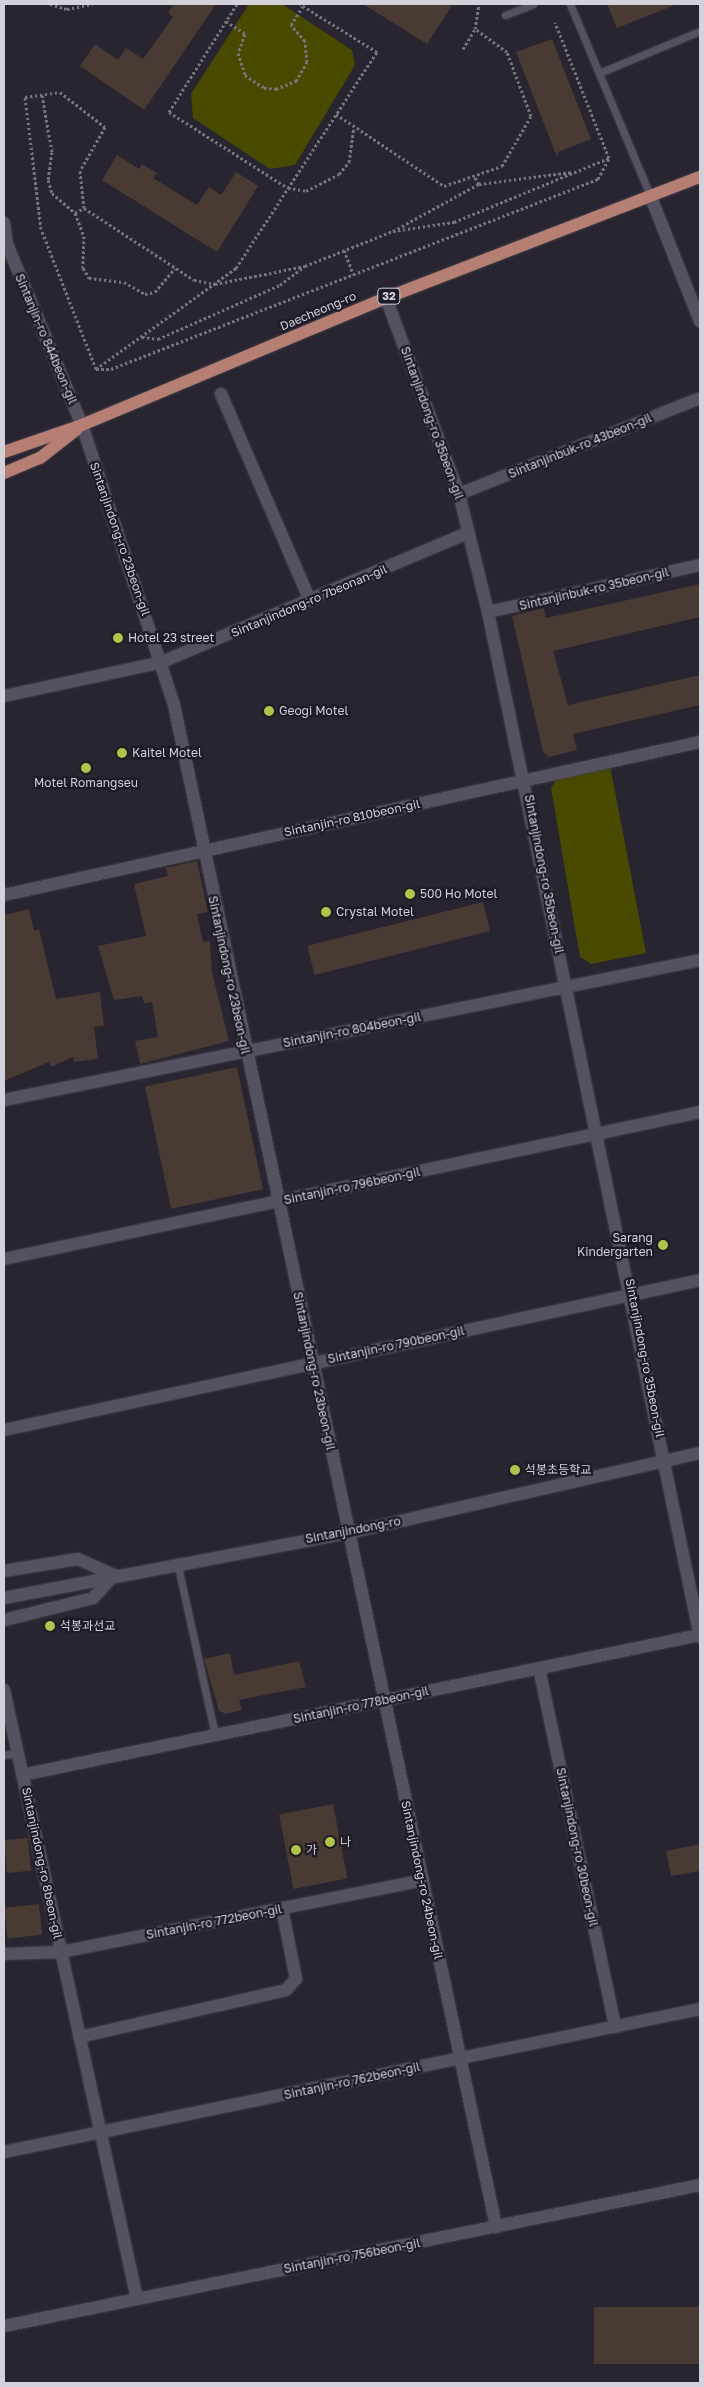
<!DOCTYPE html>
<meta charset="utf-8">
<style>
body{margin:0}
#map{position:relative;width:704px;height:2387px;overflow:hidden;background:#282430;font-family:"Golos Text","Noto Sans KR",sans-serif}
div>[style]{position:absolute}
.green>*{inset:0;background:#484a00}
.building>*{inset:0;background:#493a34;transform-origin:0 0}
.path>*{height:3px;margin-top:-1.5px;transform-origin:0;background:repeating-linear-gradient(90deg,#78757f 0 2.5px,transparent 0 5px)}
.roads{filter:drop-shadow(0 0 1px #43404a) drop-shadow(0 0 1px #43404a)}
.lane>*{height:7px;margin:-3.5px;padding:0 3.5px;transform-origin:3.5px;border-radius:3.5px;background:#565160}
.street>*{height:12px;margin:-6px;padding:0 6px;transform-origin:6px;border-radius:6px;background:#565160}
.secondary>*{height:12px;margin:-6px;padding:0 6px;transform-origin:6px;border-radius:6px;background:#565160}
.primary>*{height:12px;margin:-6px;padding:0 6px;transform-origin:6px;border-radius:6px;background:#b57f73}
.dots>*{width:14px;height:14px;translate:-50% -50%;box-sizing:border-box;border:2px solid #1e1a26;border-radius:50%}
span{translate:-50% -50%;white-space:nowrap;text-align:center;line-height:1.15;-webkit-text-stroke:4.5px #1e1a26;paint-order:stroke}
.shield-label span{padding:1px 4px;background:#1e1a26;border:1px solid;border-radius:4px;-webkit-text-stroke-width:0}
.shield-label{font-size:11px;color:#d3d1d9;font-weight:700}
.street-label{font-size:12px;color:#d3d1d9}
.poi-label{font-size:12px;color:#d3d1d9}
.left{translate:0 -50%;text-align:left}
.right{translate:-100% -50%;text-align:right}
.frame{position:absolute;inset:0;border:5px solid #d3d1d9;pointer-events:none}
</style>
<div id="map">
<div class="green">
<div style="clip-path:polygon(249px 4px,282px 4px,352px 50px,355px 65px,295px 165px,270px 169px,193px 118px,191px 94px)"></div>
<div style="clip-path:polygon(610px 765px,646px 953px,591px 964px,580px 957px,551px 788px,559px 776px)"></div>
</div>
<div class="building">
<div style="clip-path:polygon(174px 4px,216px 4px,144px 110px,80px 66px,95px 44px,118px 60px,126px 48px,143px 59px,173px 17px,168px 13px)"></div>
<div style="clip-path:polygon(363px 4px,453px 4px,427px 44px)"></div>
<div style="clip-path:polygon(607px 4px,674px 4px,675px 5px,617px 28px)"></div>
<div style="clip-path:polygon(552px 39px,591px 139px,558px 152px,557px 157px,516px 52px)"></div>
<div style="clip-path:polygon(117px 155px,139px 169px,142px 164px,157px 173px,153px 178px,197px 205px,209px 187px,221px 195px,236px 172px,258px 186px,217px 252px,102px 180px)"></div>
<div style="clip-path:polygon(700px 584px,700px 617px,553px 651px,568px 705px,700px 675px,700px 705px,573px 734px,577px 750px,549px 757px,543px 752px,512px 616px,544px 608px,546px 618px)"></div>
<div style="clip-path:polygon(197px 861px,208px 912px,197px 914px,203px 942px,210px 941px,212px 972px,229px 1041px,140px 1064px,135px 1041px,158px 1037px,152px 1002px,144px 1003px,142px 996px,114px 1000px,98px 946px,146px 936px,134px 884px,168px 876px,166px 868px)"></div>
<div style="left:483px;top:902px;width:30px;height:181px;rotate:76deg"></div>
<div style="clip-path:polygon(29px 909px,34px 931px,39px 929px,56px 999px,100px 992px,104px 1026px,94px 1027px,98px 1059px,74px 1062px,73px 1057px,51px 1067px,49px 1062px,4px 1081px,4px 915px)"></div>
<div style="left:237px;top:1067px;width:125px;height:94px;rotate:78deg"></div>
<div style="clip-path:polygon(230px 1653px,234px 1675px,299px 1661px,306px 1687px,239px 1700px,242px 1710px,226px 1714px,219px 1711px,204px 1659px)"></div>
<div style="left:333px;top:1804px;width:76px;height:55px;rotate:79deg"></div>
<div style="left:28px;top:1838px;width:33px;height:24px;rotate:85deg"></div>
<div style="clip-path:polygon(700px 1844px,700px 1871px,671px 1876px,666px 1851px)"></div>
<div style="left:39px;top:1904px;width:31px;height:35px;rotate:84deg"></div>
<div style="left:700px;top:2307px;width:57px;height:106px;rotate:90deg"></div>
</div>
<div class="path">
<div style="left:50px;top:4px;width:18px;rotate:16deg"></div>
<div style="left:67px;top:9px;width:26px;rotate:-11deg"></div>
<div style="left:237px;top:4px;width:128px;rotate:122.2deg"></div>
<div style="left:169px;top:112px;width:141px;rotate:32.6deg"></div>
<div style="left:288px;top:188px;width:18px;rotate:9deg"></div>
<div style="left:306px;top:191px;width:37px;rotate:-27deg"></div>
<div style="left:339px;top:174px;width:16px;rotate:-50deg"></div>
<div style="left:349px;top:162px;width:35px;rotate:-82deg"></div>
<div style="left:226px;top:21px;width:23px;rotate:34deg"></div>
<div style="left:245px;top:34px;width:20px;rotate:110deg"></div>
<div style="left:238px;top:53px;width:23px;rotate:72deg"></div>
<div style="left:245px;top:75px;width:23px;rotate:34deg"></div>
<div style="left:264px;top:88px;width:12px;rotate:5deg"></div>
<div style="left:276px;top:89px;width:22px;rotate:-22deg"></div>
<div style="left:296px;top:81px;width:22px;rotate:-60deg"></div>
<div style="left:307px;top:62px;width:21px;rotate:-95deg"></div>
<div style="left:305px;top:41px;width:21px;rotate:-131deg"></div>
<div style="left:291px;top:25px;width:22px;rotate:-58deg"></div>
<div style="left:463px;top:49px;width:23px;rotate:-59deg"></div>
<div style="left:42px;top:95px;width:58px;rotate:80deg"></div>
<div style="left:52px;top:152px;width:28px;rotate:98deg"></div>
<div style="left:48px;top:180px;width:14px;rotate:73deg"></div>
<div style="left:52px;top:193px;width:30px;rotate:41deg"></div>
<div style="left:75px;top:213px;width:25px;rotate:69deg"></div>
<div style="left:84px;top:236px;width:32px;rotate:92deg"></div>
<div style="left:83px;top:268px;width:12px;rotate:59deg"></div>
<div style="left:89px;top:278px;width:35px;rotate:7deg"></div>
<div style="left:124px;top:282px;width:24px;rotate:30deg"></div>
<div style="left:145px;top:294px;width:10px;rotate:-11deg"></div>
<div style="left:155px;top:292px;width:31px;rotate:-50deg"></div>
<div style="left:336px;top:114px;width:130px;rotate:33.7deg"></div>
<div style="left:444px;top:186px;width:61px;rotate:-19deg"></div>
<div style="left:502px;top:166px;width:58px;rotate:-59.9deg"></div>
<div style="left:531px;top:116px;width:68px;rotate:-110.6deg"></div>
<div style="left:507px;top:52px;width:39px;rotate:-144deg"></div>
<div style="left:475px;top:29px;width:25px;rotate:-81deg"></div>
<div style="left:479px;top:184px;width:94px;rotate:-7.4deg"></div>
<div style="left:75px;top:213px;width:10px;rotate:-29deg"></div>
<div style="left:393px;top:231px;width:62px;rotate:-8.4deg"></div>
<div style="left:454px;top:222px;width:168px;rotate:-22.4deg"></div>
<div style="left:609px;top:158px;width:146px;rotate:-111.7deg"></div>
<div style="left:344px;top:250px;width:26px;rotate:69deg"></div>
<div style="left:142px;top:337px;width:16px;rotate:7deg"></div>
<div style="left:158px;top:339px;width:133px;rotate:-23.9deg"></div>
<div style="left:280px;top:285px;width:30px;rotate:-37deg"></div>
<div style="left:96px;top:369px;width:150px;rotate:-111.4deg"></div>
<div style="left:41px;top:229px;width:133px;rotate:-96.9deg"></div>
<div style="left:25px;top:97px;width:35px;rotate:-8deg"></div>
<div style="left:60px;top:92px;width:57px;rotate:37.9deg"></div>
<div style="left:105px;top:127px;width:51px;rotate:119.6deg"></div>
<div style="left:80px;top:171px;width:37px;rotate:84deg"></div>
<div style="left:84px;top:208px;width:131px;rotate:33.2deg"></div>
<div style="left:194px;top:280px;width:21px;rotate:11deg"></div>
<div style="left:215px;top:284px;width:92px;rotate:-11.3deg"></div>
<div style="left:305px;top:266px;width:95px;rotate:-21.7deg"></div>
<div style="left:393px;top:231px;width:98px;rotate:-28.7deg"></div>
<div style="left:479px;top:184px;width:9px;rotate:-122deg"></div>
<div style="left:96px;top:369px;width:15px"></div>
<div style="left:111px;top:369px;width:523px;rotate:-21.31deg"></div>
<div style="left:598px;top:179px;width:24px;rotate:-62deg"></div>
<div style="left:96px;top:369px;width:173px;rotate:-35.8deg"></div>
<div style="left:236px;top:268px;width:258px;rotate:-56.9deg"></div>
<div style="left:377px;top:52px;width:91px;rotate:-148.1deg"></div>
</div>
<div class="roads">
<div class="lane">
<div style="left:570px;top:4px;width:207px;rotate:67.3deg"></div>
<div style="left:505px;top:15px;width:30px;rotate:-21deg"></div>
<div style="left:599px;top:73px;width:109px;rotate:-22.6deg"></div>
<div style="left:177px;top:1562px;width:177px;rotate:77.6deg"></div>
<div style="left:4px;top:1755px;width:14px;rotate:-8deg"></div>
</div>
<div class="street">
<div style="left:650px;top:195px;width:136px;rotate:68.4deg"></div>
<div style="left:4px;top:223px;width:21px;rotate:82deg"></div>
<div style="left:7px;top:244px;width:196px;rotate:67.5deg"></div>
<div style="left:82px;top:425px;width:295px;rotate:71.8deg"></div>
<div style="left:174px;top:705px;width:1556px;rotate:78.05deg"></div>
<div style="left:386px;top:298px;width:209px;rotate:69.6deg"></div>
<div style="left:459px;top:494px;width:122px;rotate:76.2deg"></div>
<div style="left:488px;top:612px;width:1047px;rotate:78.31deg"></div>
<div style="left:221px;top:394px;width:225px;rotate:66.7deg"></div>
<div style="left:459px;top:494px;width:259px;rotate:-21.7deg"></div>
<div style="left:488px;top:612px;width:217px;rotate:-12.5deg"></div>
<div style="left:4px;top:696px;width:162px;rotate:-12.1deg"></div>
<div style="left:162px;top:662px;width:331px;rotate:-22.9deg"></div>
<div style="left:4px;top:895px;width:713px;rotate:-12.4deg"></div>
<div style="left:4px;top:1100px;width:710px;rotate:-11.37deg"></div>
<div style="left:4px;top:1259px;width:711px;rotate:-11.93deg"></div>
<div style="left:4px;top:1430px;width:712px;rotate:-12.16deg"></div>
<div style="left:4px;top:1571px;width:75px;rotate:-9.2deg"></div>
<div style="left:78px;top:1559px;width:39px;rotate:24deg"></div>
<div style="left:114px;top:1575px;width:31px;rotate:132deg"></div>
<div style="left:93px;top:1598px;width:92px;rotate:166.1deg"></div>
<div style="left:539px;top:1668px;width:367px;rotate:78deg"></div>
<div style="left:4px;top:1690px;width:623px;rotate:77.68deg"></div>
<div style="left:22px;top:1775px;width:692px;rotate:-11.67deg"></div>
<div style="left:4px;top:1954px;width:57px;rotate:-2deg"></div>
<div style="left:61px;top:1952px;width:369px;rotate:-11.2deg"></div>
<div style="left:79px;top:2037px;width:212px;rotate:-12.8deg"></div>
<div style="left:286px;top:1990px;width:15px;rotate:-48deg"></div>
<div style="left:296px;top:1979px;width:72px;rotate:-101.2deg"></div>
<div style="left:4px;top:2152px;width:711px;rotate:-11.61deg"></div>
</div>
<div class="secondary">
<div style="left:4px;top:1598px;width:350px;rotate:-10.7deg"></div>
<div style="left:348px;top:1533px;width:361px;rotate:-12.8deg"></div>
<div style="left:4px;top:2326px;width:710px;rotate:-11.45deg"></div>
</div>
<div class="primary">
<div style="left:4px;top:452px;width:83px;rotate:-19.1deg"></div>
<div style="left:82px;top:425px;width:329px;rotate:-22.7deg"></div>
<div style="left:386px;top:298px;width:337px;rotate:-21.1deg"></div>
<div style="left:4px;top:473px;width:39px;rotate:-23deg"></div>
<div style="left:40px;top:458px;width:46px;rotate:-37.9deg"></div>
</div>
</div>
<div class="dots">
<div style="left:118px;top:638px;background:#b2c34c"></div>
<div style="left:269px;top:711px;background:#b2c34c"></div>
<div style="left:122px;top:753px;background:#b2c34c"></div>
<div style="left:86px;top:768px;background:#b2c34c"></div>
<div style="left:410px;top:894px;background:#b2c34c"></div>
<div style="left:326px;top:912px;background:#b2c34c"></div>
<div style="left:663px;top:1245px;background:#b2c34c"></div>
<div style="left:515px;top:1470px;background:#b2c34c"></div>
<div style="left:50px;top:1626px;background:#b2c34c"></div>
<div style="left:330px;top:1842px;background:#b2c34c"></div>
<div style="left:296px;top:1850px;background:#b2c34c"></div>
</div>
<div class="shield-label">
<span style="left:389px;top:296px">32</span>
</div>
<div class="street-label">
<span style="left:318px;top:311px;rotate:-23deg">Daecheong-ro</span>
<span style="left:46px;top:339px;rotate:67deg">Sintanjin-ro 844beon-gil</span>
<span style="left:432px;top:423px;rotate:70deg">Sintanjindong-ro 35beon-gil</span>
<span style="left:580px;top:446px;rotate:-22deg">Sintanjinbuk-ro 43beon-gil</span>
<span style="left:120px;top:539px;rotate:71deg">Sintanjindong-ro 23beon-gil</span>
<span style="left:594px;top:589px;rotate:-13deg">Sintanjinbuk-ro 35beon-gil</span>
<span style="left:309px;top:601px;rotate:-23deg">Sintanjindong-ro 7beonan-gil</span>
<span style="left:352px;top:818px;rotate:-12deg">Sintanjin-ro 810beon-gil</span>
<span style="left:544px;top:874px;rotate:79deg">Sintanjindong-ro 35beon-gil</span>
<span style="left:229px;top:975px;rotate:78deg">Sintanjindong-ro 23beon-gil</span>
<span style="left:352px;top:1030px;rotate:-11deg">Sintanjin-ro 804beon-gil</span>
<span style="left:352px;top:1186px;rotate:-12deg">Sintanjin-ro 796beon-gil</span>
<span style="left:396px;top:1345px;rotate:-12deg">Sintanjin-ro 790beon-gil</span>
<span style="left:645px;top:1358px;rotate:79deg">Sintanjindong-ro 35beon-gil</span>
<span style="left:314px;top:1371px;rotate:78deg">Sintanjindong-ro 23beon-gil</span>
<span style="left:353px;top:1530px;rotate:-11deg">Sintanjindong-ro</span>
<span style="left:361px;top:1705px;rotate:-12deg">Sintanjin-ro 778beon-gil</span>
<span style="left:577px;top:1847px;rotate:78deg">Sintanjindong-ro 30beon-gil</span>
<span style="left:42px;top:1863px;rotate:78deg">Sintanjindong-ro 8beon-gil</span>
<span style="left:422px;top:1880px;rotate:78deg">Sintanjindong-ro 24beon-gil</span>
<span style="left:214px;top:1922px;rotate:-11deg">Sintanjin-ro 772beon-gil</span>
<span style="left:352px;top:2081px;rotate:-12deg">Sintanjin-ro 762beon-gil</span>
<span style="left:352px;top:2256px;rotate:-11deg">Sintanjin-ro 756beon-gil</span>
</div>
<div class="poi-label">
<span class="left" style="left:128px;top:638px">Hotel 23 street</span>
<span class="left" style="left:279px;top:711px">Geogi Motel</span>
<span class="left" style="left:132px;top:753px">Kaitel Motel</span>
<span style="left:86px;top:783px">Motel Romangseu</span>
<span class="left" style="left:420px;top:894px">500 Ho Motel</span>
<span class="left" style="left:336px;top:912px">Crystal Motel</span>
<span class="right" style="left:653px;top:1245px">Sarang<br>Kindergarten</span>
<span class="left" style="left:525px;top:1470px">석봉초등학교</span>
<span class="left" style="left:60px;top:1626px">석봉과선교</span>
<span class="left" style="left:340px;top:1842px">나</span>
<span class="left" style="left:306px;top:1850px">가</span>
</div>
<div class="frame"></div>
</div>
